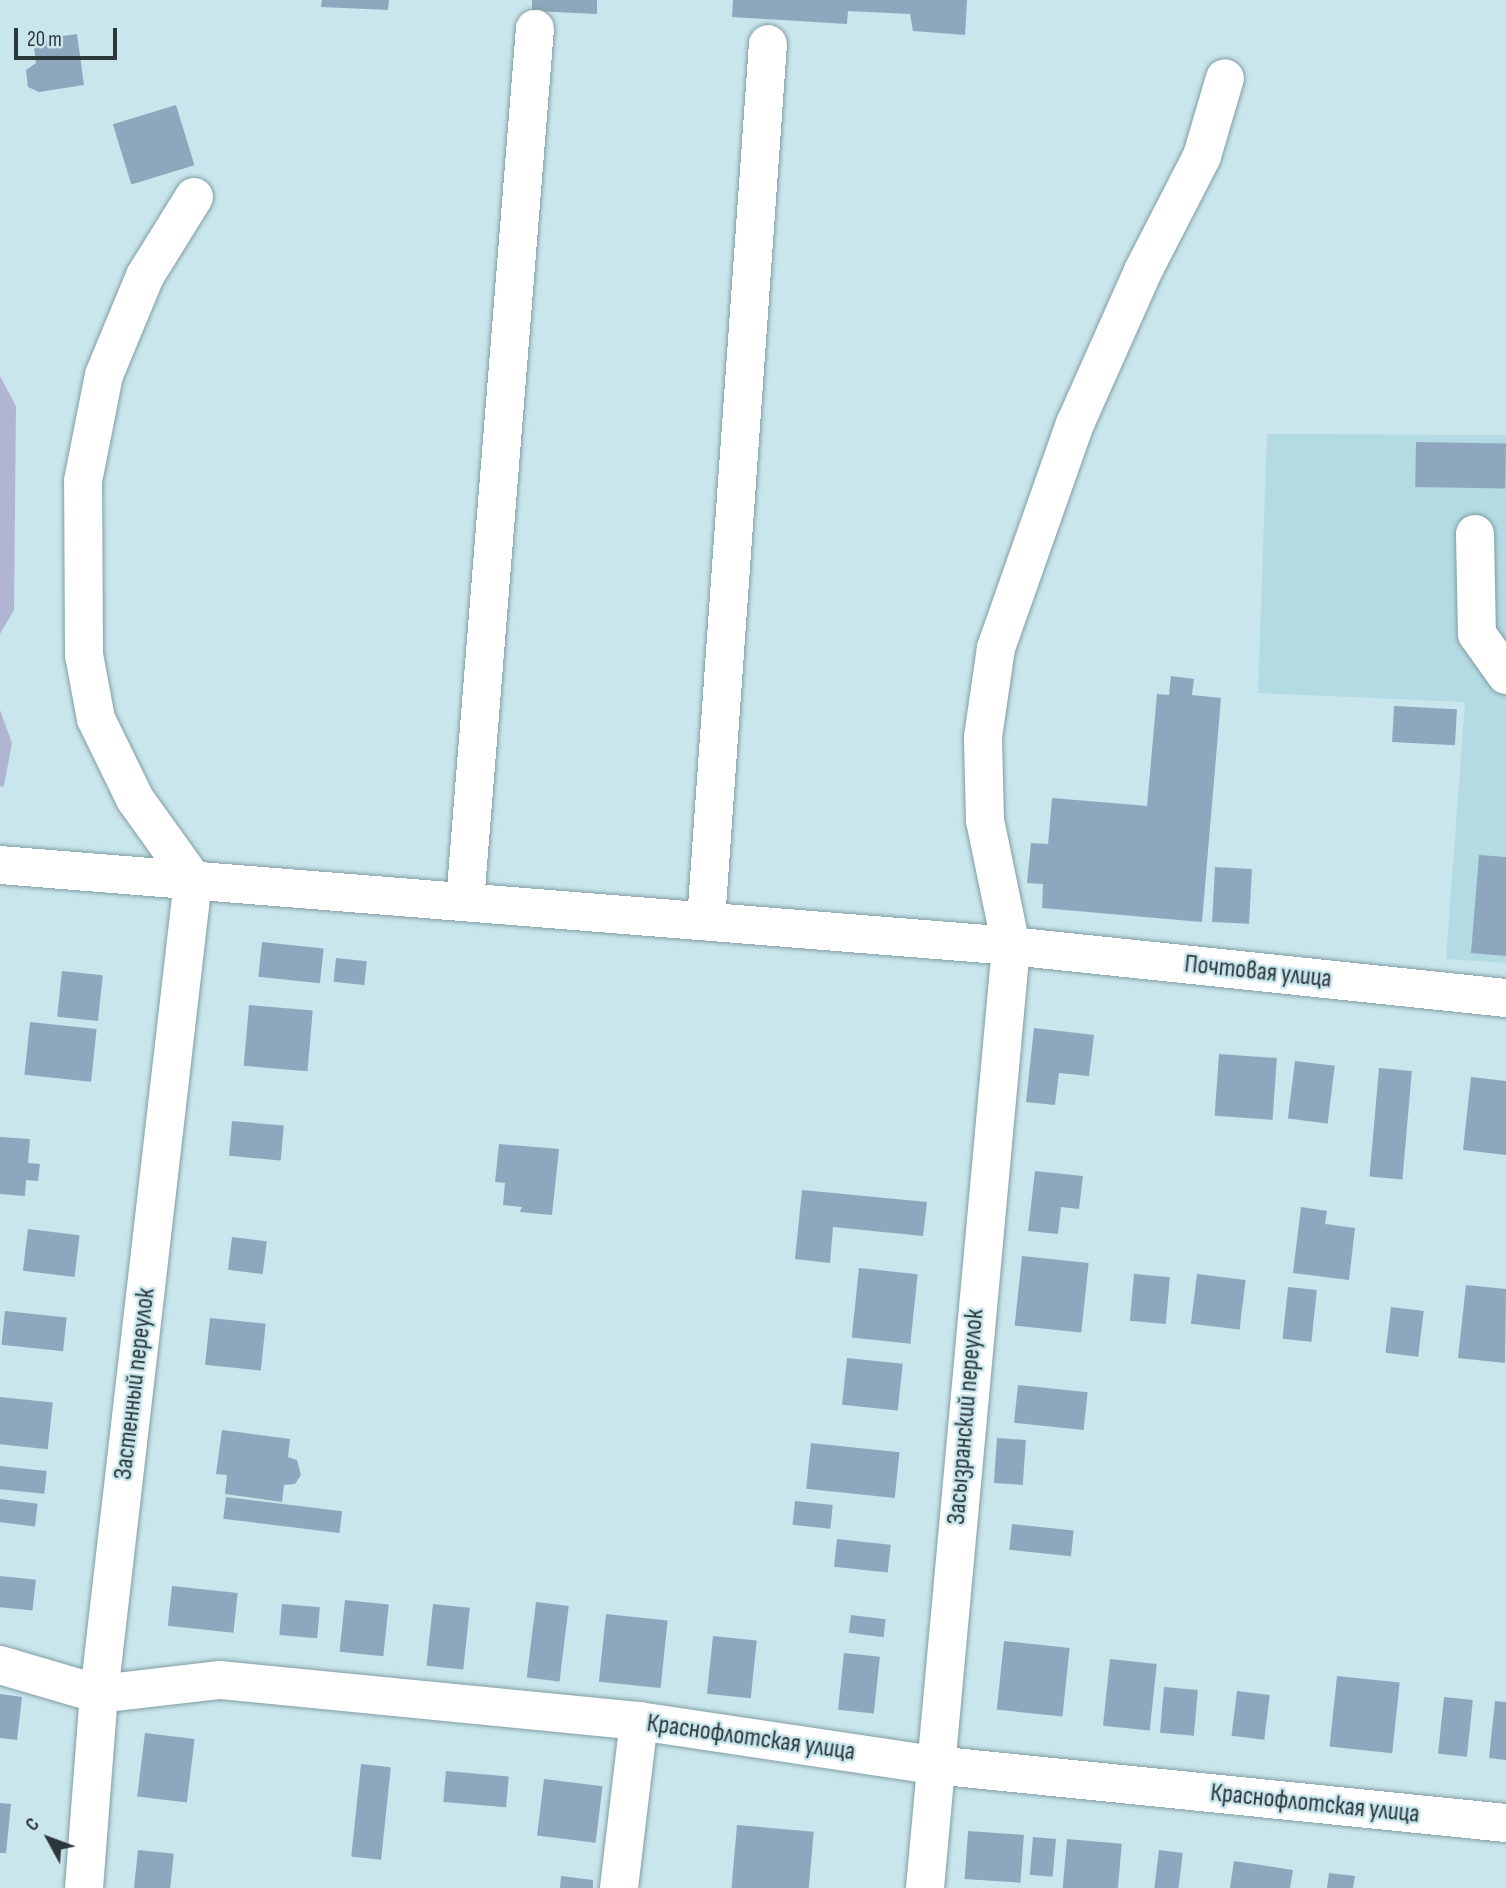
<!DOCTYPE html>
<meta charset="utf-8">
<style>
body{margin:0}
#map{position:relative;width:1506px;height:1888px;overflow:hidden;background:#c9e6ed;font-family:"Sofia Sans Condensed",sans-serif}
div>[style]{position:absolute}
.built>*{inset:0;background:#b4dae4}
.water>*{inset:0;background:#b0b5d4}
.building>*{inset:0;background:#8ea7be;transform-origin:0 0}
.roads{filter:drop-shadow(0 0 2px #829da4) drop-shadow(0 0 2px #829da4)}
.minor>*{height:38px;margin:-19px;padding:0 19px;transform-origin:19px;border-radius:19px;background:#fff}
span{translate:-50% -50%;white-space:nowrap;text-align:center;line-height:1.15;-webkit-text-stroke:5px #c9e6ed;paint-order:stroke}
.street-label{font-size:26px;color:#2c373a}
.north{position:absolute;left:14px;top:1804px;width:70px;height:70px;-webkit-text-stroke:5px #c9e6ed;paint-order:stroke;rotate:311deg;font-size:19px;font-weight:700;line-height:28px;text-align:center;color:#2c373a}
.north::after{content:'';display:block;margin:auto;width:24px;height:32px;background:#2c373a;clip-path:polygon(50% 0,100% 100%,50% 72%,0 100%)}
.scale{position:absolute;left:14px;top:28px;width:103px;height:32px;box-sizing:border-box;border:4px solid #2c373a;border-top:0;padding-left:9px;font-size:21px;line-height:24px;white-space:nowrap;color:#2c373a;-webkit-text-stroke:5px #c9e6ed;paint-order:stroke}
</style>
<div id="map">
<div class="built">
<div style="clip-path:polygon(1267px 434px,1506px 435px,1506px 963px,1446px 959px,1465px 702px,1258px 693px)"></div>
</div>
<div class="water">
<div style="clip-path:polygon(0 376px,16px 406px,14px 610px,0 634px)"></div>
<div style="clip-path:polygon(0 710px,12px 743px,4px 786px,0 787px)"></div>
</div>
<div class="building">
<div style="clip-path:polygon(322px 0,389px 0,388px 10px,321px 7px)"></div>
<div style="clip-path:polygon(532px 0,597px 0,597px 14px,532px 11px)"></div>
<div style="clip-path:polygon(733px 0,967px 0,965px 35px,913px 31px,910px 14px,848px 11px,847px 24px,732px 17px)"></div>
<div style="clip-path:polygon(77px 34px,84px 85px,39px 92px,28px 87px,26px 70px,36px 63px,33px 40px)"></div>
<div style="left:176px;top:105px;width:63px;height:66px;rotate:73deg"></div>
<div style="left:1416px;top:442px;width:90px;height:45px;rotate:1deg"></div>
<div style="clip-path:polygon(1171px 676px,1194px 679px,1192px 695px,1221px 698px,1202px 922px,1042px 908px,1043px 884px,1027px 883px,1031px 843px,1048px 844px,1052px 798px,1147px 806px,1157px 694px,1169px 695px)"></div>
<div style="left:1394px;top:706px;width:63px;height:36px;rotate:3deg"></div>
<div style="clip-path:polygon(1479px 855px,1506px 857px,1506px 956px,1471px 953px)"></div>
<div style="left:1215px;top:867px;width:37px;height:55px;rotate:3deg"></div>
<div style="left:262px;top:942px;width:62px;height:35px;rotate:6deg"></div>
<div style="left:336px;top:958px;width:31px;height:24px;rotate:6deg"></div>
<div style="left:62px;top:971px;width:41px;height:46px;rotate:6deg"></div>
<div style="left:249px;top:1005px;width:64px;height:61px;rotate:5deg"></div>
<div style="left:30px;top:1022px;width:67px;height:53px;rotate:6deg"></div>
<div style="clip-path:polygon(1034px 1028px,1094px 1035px,1089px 1076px,1059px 1073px,1055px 1105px,1026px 1102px)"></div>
<div style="left:1219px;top:1054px;width:58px;height:62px;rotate:4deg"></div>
<div style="left:1295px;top:1061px;width:40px;height:58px;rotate:7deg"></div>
<div style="left:1379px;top:1068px;width:33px;height:109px;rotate:5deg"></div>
<div style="clip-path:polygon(1471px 1077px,1506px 1081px,1506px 1155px,1463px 1150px)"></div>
<div style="left:232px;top:1121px;width:52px;height:35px;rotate:5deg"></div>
<div style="clip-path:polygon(0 1137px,30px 1139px,28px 1163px,40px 1164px,38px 1181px,26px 1180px,25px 1196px,0 1194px)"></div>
<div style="clip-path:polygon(499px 1144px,559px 1149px,552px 1215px,520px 1212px,522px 1207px,503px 1205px,505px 1183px,495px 1182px)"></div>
<div style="clip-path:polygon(1035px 1171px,1083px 1176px,1079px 1209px,1061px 1207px,1058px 1234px,1028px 1231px)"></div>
<div style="clip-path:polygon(802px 1190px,927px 1202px,923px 1236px,833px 1227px,830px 1263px,795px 1259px)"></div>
<div style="clip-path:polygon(1301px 1207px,1327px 1211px,1325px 1224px,1355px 1228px,1349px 1280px,1293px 1273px)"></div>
<div style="left:28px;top:1229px;width:52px;height:42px;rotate:7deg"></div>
<div style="left:232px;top:1237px;width:35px;height:33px;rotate:7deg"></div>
<div style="left:1022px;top:1256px;width:67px;height:70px;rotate:6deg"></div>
<div style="left:859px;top:1268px;width:59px;height:70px;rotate:6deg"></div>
<div style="left:1134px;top:1274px;width:36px;height:47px;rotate:5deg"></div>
<div style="left:1197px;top:1274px;width:49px;height:50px;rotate:7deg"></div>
<div style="clip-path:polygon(1466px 1285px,1506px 1289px,1505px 1363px,1458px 1358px)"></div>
<div style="left:1288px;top:1287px;width:29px;height:52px;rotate:6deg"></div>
<div style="left:1391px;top:1307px;width:33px;height:46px;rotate:7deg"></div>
<div style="left:5px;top:1311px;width:62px;height:34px;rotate:6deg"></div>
<div style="left:210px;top:1318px;width:56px;height:47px;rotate:6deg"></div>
<div style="left:847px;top:1358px;width:56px;height:47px;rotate:6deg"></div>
<div style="left:1018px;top:1385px;width:70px;height:38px;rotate:6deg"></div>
<div style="left:0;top:1397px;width:53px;height:47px;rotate:6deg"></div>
<div style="clip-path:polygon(222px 1430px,290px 1439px,288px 1457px,297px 1460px,301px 1475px,295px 1484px,284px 1485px,282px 1502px,225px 1494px,227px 1475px,216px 1474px)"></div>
<div style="left:997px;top:1438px;width:29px;height:45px;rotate:4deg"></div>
<div style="left:811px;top:1443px;width:89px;height:46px;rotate:6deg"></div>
<div style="left:0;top:1466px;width:47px;height:23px;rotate:6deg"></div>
<div style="left:226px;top:1497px;width:117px;height:22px;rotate:7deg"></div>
<div style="left:0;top:1499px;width:38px;height:23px;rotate:7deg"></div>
<div style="left:795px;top:1501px;width:38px;height:24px;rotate:6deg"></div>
<div style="left:1012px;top:1524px;width:62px;height:26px;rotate:6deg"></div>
<div style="left:837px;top:1539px;width:54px;height:28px;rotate:6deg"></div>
<div style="left:0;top:1576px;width:36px;height:31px;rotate:6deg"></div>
<div style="left:172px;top:1586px;width:66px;height:40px;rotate:6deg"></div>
<div style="left:345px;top:1600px;width:44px;height:52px;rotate:6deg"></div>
<div style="left:536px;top:1602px;width:33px;height:76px;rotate:7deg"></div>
<div style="left:282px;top:1604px;width:38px;height:31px;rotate:5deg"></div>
<div style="left:433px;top:1604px;width:37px;height:62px;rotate:6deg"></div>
<div style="left:606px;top:1614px;width:62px;height:68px;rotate:6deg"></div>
<div style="left:851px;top:1615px;width:35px;height:18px;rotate:7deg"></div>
<div style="left:713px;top:1636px;width:44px;height:58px;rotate:6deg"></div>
<div style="left:1004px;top:1641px;width:66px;height:69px;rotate:6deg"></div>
<div style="left:844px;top:1653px;width:36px;height:57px;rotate:6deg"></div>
<div style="left:1110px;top:1659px;width:47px;height:67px;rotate:6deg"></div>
<div style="left:1337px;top:1676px;width:63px;height:71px;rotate:6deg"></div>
<div style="left:1164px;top:1687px;width:34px;height:46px;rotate:5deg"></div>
<div style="left:1237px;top:1691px;width:33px;height:45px;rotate:7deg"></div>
<div style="clip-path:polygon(0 1694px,22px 1697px,17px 1740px,0 1738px)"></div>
<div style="left:1444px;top:1697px;width:29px;height:57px;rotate:6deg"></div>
<div style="clip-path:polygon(1495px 1701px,1506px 1702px,1506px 1760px,1489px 1758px)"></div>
<div style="left:145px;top:1733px;width:50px;height:64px;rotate:7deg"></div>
<div style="left:361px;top:1764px;width:30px;height:93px;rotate:6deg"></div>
<div style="left:446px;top:1771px;width:63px;height:31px;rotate:5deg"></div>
<div style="left:544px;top:1779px;width:59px;height:57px;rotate:7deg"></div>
<div style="clip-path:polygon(0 1803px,11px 1804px,6px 1853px,0 1853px)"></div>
<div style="left:737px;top:1825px;width:77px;height:63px;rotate:5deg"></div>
<div style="left:968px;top:1831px;width:56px;height:48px;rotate:4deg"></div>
<div style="left:1033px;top:1837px;width:23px;height:38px;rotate:5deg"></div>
<div style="left:1067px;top:1839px;width:55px;height:49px;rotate:5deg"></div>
<div style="left:138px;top:1850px;width:36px;height:38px;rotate:6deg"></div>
<div style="left:1159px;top:1850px;width:24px;height:38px;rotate:7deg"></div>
<div style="clip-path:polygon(1234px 1861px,1293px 1870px,1290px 1888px,1230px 1888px)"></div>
<div style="clip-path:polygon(1329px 1873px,1355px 1876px,1353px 1888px,1327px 1888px)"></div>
<div style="clip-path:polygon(561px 1876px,593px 1880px,593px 1888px,560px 1888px)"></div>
</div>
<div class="roads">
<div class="minor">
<div style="left:1475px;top:534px;width:100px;rotate:88.9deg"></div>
<div style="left:1477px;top:634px;width:50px;rotate:54.7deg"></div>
<div style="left:0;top:865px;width:1014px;rotate:4.58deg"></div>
<div style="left:1011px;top:946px;width:498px;rotate:6deg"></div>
<div style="left:465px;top:902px;width:876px;rotate:-85.42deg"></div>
<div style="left:706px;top:921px;width:879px;rotate:-85.96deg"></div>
<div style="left:0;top:1665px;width:103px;rotate:16.3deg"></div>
<div style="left:99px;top:1694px;width:122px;rotate:-6.6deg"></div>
<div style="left:220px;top:1680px;width:421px;rotate:5.6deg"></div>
<div style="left:639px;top:1721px;width:298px;rotate:8.5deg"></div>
<div style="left:934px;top:1765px;width:575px;rotate:5.79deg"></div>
<div style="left:84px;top:1888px;width:195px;rotate:-85.6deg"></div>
<div style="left:99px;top:1694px;width:819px;rotate:-83.41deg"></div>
<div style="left:193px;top:880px;width:100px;rotate:-125.6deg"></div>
<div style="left:135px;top:799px;width:89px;rotate:-116deg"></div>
<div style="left:96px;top:719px;width:65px;rotate:-100.6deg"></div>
<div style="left:84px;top:655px;width:174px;rotate:-90.3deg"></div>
<div style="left:83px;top:481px;width:108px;rotate:-78.8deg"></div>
<div style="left:104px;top:375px;width:107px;rotate:-67.5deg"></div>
<div style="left:145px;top:276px;width:93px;rotate:-58.2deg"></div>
<div style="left:619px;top:1888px;width:168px;rotate:-83.2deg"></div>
<div style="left:925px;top:1888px;width:946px;rotate:-84.78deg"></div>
<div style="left:1011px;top:946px;width:128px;rotate:-101.7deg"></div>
<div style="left:985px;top:821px;width:84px;rotate:-91.4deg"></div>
<div style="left:983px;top:737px;width:90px;rotate:-81.7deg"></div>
<div style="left:996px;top:648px;width:238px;rotate:-70.6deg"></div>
<div style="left:1075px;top:424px;width:167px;rotate:-66deg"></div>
<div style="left:1143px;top:271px;width:129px;rotate:-62.8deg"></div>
<div style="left:1202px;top:156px;width:81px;rotate:-73.6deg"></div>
</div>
</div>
<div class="street-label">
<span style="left:1258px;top:972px;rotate:6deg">Почтовая улица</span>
<span style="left:135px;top:1384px;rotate:-83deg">Застенный переулок</span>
<span style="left:966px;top:1417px;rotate:-85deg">Засызранский переулок</span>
<span style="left:751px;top:1738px;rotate:8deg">Краснофлотская улица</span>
<span style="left:1315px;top:1804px;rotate:6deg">Краснофлотская улица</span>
</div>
<div class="north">С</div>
<div class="scale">20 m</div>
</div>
